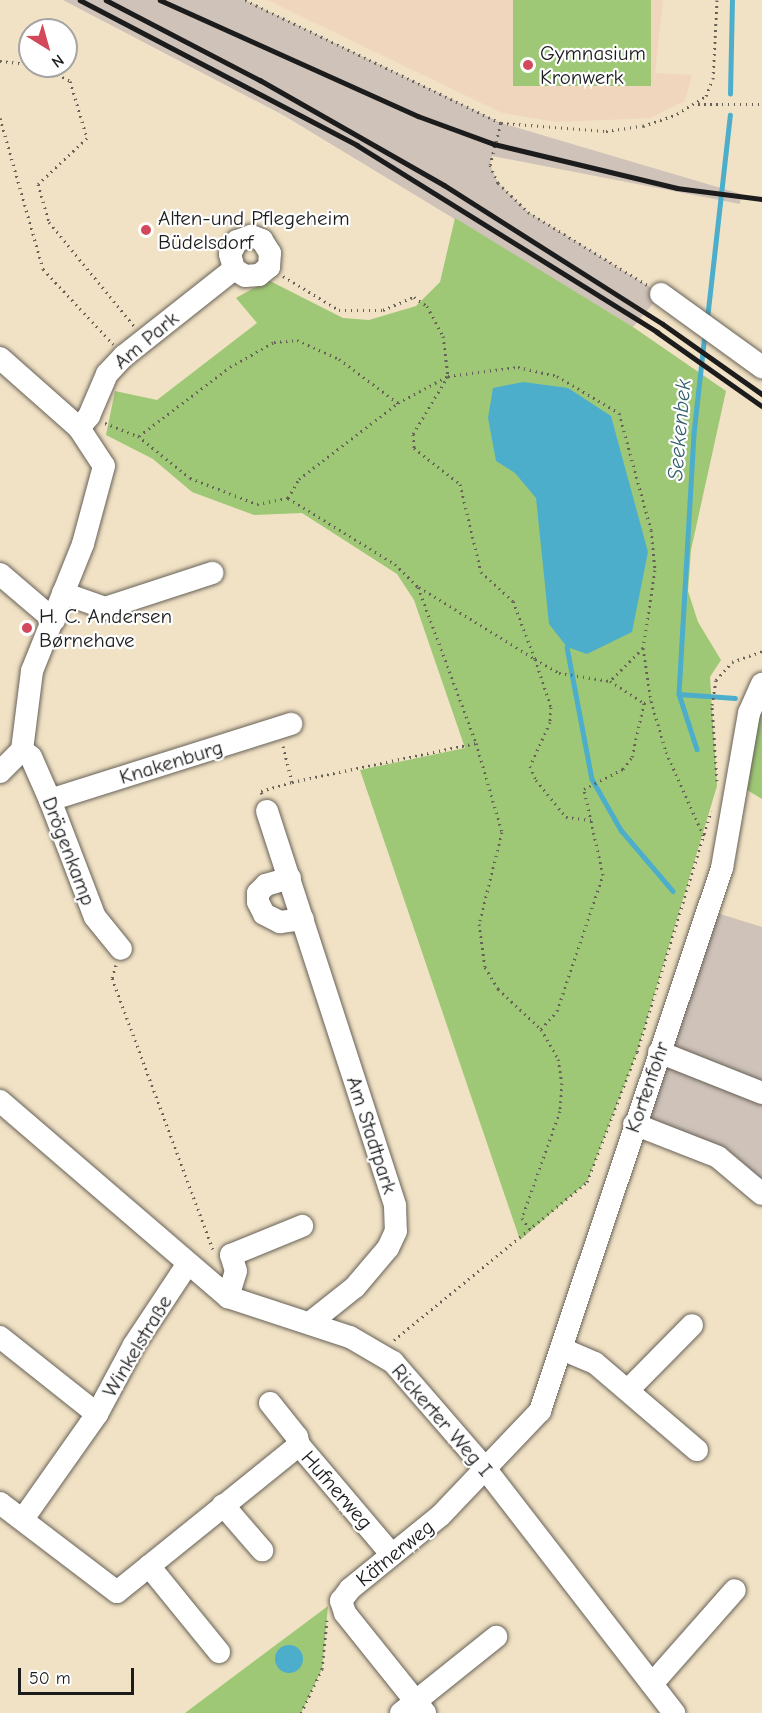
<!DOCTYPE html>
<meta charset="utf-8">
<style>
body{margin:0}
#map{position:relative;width:762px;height:1713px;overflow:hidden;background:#f1e2c5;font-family:"Comic Neue",sans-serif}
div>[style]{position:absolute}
.built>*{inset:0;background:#f0d6bc}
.industrial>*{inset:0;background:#cec2b9}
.green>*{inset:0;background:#9ec875;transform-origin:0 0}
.water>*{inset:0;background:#4caecb}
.round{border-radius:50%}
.stream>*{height:4.5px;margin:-2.25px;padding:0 2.25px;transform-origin:2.25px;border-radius:2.25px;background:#4caecb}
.path>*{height:3px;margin-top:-1.5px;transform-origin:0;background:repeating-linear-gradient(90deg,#676157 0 1.5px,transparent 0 6px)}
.roads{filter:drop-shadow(0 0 2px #676157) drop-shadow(0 0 2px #676157)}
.minor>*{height:22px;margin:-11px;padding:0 11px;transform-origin:11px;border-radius:11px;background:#fff}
.rail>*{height:4.5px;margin:-2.25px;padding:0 2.25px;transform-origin:2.25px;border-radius:2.25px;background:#1c1c1c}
.dots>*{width:16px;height:16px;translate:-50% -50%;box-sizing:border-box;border:3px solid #fff;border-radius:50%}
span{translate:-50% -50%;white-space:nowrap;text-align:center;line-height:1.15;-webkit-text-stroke:4.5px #fff;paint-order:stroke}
.poi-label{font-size:21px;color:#1c1c1c}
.left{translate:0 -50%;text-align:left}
.street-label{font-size:21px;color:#1c1c1c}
.water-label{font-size:22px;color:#325e6b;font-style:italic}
.north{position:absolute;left:18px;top:18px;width:60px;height:60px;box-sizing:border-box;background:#fff;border:2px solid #a4a4a4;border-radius:50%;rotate:143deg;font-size:16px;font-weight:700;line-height:24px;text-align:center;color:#1c1c1c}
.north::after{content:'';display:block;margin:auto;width:21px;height:27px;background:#d1495b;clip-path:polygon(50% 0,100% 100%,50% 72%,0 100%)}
.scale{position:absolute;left:18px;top:1668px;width:116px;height:27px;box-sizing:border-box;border:3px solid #1c1c1c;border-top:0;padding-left:8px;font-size:18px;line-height:21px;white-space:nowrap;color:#1c1c1c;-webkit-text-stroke:4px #fff;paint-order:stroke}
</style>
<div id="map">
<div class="built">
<div style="clip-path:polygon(267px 0,663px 0,655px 73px,692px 75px,685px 101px,650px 118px,557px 122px,502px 113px)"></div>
</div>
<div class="industrial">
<div style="clip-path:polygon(63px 0,245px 0,501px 123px,741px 194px,740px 204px,492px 156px,490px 165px,498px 183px,528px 212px,661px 294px,633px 327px,283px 115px)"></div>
<div style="clip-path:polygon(701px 908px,762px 927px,762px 1184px,630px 1115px)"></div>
</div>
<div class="green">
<div style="left:513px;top:0;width:138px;height:86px"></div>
<div style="clip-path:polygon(455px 218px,633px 327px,726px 391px,691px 550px,688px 591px,698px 622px,721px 660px,710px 677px,717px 786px,637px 1052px,587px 1182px,520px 1240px,360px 770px,465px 748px,414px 600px,397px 574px,302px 513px,254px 515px,192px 492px,153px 459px,106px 435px,115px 391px,157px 400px,257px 323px,236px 298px,268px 280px,343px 318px,369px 320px,416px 306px,440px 282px)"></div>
<div style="clip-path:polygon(762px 695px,762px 799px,747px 790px)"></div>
<div style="clip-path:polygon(328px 1606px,322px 1669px,301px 1713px,185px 1713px)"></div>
</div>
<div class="water">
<div style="clip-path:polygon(523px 382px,568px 388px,611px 416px,648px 552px,632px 632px,587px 654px,567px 647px,549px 624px,536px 498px,515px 473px,496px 461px,488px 418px,493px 388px)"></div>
<div class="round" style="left:275px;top:1645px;width:28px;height:28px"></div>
</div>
<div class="stream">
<div style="left:730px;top:94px;width:94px;rotate:-88.8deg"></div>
<div style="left:707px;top:319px;width:205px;rotate:-83.6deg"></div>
<div style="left:705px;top:334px;width:101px;rotate:96.3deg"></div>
<div style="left:694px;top:434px;width:260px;rotate:93.3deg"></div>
<div style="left:679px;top:694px;width:56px;rotate:4.1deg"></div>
<div style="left:567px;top:647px;width:134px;rotate:79.3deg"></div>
<div style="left:592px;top:779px;width:59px;rotate:60.4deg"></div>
<div style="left:621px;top:830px;width:80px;rotate:49.6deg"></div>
<div style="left:679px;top:694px;width:58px;rotate:71.9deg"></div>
</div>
<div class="path">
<div style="left:245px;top:0;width:284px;rotate:25.7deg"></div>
<div style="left:501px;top:123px;width:105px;rotate:4.4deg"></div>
<div style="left:606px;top:131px;width:37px;rotate:-8deg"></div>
<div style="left:643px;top:126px;width:36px;rotate:-19deg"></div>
<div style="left:677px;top:114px;width:34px;rotate:-32deg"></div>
<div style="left:706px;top:96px;width:18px;rotate:-68deg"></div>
<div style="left:713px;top:79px;width:79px;rotate:-87.1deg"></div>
<div style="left:0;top:61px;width:30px;rotate:6deg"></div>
<div style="left:41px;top:66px;width:33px;rotate:27deg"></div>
<div style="left:70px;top:81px;width:59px;rotate:73.4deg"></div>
<div style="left:87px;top:138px;width:67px;rotate:136.8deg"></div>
<div style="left:38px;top:184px;width:40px;rotate:74deg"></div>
<div style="left:49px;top:222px;width:134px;rotate:50.7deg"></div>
<div style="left:698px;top:104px;width:64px"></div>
<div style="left:0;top:118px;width:157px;rotate:74.1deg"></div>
<div style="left:43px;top:269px;width:103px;rotate:47deg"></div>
<div style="left:501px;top:123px;width:43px;rotate:104.7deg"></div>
<div style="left:490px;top:165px;width:20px;rotate:66deg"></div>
<div style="left:498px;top:183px;width:42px;rotate:44deg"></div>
<div style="left:528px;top:212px;width:140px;rotate:31.5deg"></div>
<div style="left:283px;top:276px;width:66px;rotate:31.3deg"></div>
<div style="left:339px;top:310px;width:44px"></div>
<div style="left:383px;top:310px;width:34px;rotate:-23deg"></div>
<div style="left:414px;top:297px;width:16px;rotate:35deg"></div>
<div style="left:427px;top:306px;width:34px;rotate:62deg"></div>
<div style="left:443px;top:336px;width:40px;rotate:82.9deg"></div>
<div style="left:448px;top:376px;width:68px;rotate:121.1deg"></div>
<div style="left:413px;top:434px;width:14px;rotate:86deg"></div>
<div style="left:414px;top:448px;width:58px;rotate:38deg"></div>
<div style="left:460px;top:484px;width:90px;rotate:76.6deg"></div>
<div style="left:481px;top:572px;width:43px;rotate:42.2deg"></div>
<div style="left:513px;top:601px;width:62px;rotate:69.2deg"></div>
<div style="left:535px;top:659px;width:28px;rotate:30deg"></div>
<div style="left:559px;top:673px;width:52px;rotate:8.9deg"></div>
<div style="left:105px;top:423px;width:35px;rotate:22deg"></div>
<div style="left:138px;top:436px;width:67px;rotate:38.9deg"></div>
<div style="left:190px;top:478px;width:72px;rotate:21.2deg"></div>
<div style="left:257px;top:504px;width:32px;rotate:-11deg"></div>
<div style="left:288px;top:498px;width:126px;rotate:31.7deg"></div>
<div style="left:395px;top:564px;width:33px;rotate:45deg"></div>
<div style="left:418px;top:587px;width:166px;rotate:69.6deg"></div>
<div style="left:476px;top:743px;width:93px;rotate:73.7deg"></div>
<div style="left:502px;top:832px;width:95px;rotate:104deg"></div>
<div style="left:479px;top:924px;width:43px;rotate:82.1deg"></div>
<div style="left:485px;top:967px;width:26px;rotate:59deg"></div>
<div style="left:498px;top:989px;width:59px;rotate:42.9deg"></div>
<div style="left:541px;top:1029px;width:34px;rotate:60deg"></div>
<div style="left:558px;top:1059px;width:24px;rotate:81deg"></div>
<div style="left:562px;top:1083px;width:28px;rotate:94deg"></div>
<div style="left:560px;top:1111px;width:114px;rotate:109.6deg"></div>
<div style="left:522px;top:1218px;width:16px;rotate:55deg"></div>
<div style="left:139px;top:436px;width:114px;rotate:-37.2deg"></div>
<div style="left:230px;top:367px;width:51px;rotate:-29.6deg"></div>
<div style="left:274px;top:342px;width:23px;rotate:-5deg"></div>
<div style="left:297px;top:340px;width:46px;rotate:24.3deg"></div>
<div style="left:339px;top:359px;width:74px;rotate:36.7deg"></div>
<div style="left:288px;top:498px;width:22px;rotate:-60deg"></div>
<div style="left:299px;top:479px;width:125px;rotate:-37.5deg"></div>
<div style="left:398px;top:403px;width:57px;rotate:-28.4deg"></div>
<div style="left:448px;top:376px;width:71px;rotate:-7.3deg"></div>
<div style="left:518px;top:367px;width:40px;rotate:13deg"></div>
<div style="left:557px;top:376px;width:72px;rotate:30.8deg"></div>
<div style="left:619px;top:413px;width:121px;rotate:74.7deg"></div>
<div style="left:651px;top:530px;width:40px;rotate:84.3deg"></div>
<div style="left:655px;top:570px;width:79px;rotate:98.7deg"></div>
<div style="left:643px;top:648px;width:47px;rotate:135deg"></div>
<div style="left:610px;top:681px;width:40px;rotate:32.9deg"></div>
<div style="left:419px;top:587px;width:137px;rotate:31.8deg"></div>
<div style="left:535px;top:659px;width:51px;rotate:71.6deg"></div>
<div style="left:551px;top:707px;width:15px;rotate:94deg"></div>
<div style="left:550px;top:722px;width:48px;rotate:114.4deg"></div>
<div style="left:530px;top:766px;width:15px;rotate:67deg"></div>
<div style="left:536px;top:780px;width:48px;rotate:51deg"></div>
<div style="left:566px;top:817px;width:26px;rotate:7deg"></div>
<div style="left:643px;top:648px;width:54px;rotate:81.4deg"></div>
<div style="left:651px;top:701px;width:53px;rotate:73.6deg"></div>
<div style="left:666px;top:752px;width:93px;rotate:65.9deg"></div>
<div style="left:283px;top:746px;width:37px;rotate:76deg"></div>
<div style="left:717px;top:781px;width:76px;rotate:-93.8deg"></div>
<div style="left:712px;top:705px;width:25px;rotate:-81deg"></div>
<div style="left:716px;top:680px;width:24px;rotate:-48deg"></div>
<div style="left:732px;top:662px;width:32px;rotate:-20deg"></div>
<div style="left:262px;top:794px;width:3px;rotate:-108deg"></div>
<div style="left:261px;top:791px;width:32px;rotate:-16deg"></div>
<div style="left:292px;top:782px;width:188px;rotate:-12deg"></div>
<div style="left:116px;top:965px;width:14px;rotate:107deg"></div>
<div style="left:112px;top:978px;width:289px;rotate:69.6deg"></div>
<div style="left:541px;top:1029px;width:24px;rotate:-48deg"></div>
<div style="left:557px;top:1011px;width:144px;rotate:-71.3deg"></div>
<div style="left:603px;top:875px;width:88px;rotate:-102.5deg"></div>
<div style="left:584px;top:789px;width:44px;rotate:-27.1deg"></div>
<div style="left:623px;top:769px;width:15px;rotate:-53deg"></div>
<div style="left:632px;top:757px;width:55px;rotate:-77.5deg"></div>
<div style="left:644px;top:703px;width:7px;rotate:-16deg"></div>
<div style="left:394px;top:1340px;width:249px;rotate:-39.3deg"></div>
<div style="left:587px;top:1182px;width:139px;rotate:-69deg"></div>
<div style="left:637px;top:1052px;width:252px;rotate:-72.9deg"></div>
<div style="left:301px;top:1713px;width:49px;rotate:-64.5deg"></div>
<div style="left:322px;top:1669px;width:49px;rotate:-84.2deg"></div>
</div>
<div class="roads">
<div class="minor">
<div style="left:661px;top:294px;width:125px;rotate:35.9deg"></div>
<div style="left:0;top:358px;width:106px;rotate:41.5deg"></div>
<div style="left:79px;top:428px;width:45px;rotate:56.7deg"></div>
<div style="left:104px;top:466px;width:81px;rotate:105.1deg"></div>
<div style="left:83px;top:544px;width:137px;rotate:111.9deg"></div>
<div style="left:32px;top:671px;width:80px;rotate:97.2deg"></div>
<div style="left:22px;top:750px;width:31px;rotate:135deg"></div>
<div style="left:79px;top:428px;width:16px;rotate:-50deg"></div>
<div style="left:89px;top:416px;width:46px;rotate:-66.8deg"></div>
<div style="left:107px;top:374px;width:25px;rotate:-47deg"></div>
<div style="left:124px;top:356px;width:140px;rotate:-38.3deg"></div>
<div style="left:234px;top:269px;width:13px;rotate:32deg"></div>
<div style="left:245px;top:276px;width:14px;rotate:-4deg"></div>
<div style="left:259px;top:275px;width:13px;rotate:-39deg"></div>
<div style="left:269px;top:267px;width:14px;rotate:-86deg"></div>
<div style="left:270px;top:253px;width:15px;rotate:-122deg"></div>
<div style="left:262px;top:240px;width:12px;rotate:-160deg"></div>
<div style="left:251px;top:236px;width:15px;rotate:160deg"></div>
<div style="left:237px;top:241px;width:15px;rotate:118deg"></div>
<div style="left:230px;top:254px;width:16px;rotate:75deg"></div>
<div style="left:0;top:574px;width:71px;rotate:40.4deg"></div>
<div style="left:63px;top:593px;width:45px;rotate:19.7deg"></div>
<div style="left:105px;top:608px;width:113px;rotate:-18.1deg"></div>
<div style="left:22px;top:750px;width:11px;rotate:38deg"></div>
<div style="left:31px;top:757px;width:47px;rotate:66.2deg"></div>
<div style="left:50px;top:800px;width:125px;rotate:69deg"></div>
<div style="left:95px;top:917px;width:41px;rotate:50.9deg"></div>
<div style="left:50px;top:800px;width:253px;rotate:-17.5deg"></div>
<div style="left:267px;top:811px;width:415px;rotate:72deg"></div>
<div style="left:395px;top:1206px;width:25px;rotate:88deg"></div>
<div style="left:396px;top:1231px;width:19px;rotate:115deg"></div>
<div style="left:388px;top:1248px;width:51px;rotate:130.2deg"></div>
<div style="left:355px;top:1287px;width:56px;rotate:141.5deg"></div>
<div style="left:290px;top:878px;width:25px;rotate:164deg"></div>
<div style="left:266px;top:885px;width:11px;rotate:135deg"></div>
<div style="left:258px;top:893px;width:9px;rotate:90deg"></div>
<div style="left:258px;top:902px;width:13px;rotate:63deg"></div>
<div style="left:264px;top:914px;width:18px;rotate:27deg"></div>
<div style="left:280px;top:922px;width:23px;rotate:-7deg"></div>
<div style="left:659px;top:1052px;width:111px;rotate:21.7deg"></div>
<div style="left:0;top:1101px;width:301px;rotate:40.7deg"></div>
<div style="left:228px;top:1297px;width:128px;rotate:18.2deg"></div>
<div style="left:350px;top:1337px;width:50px;rotate:30.2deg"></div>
<div style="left:393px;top:1362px;width:139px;rotate:49.1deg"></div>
<div style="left:484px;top:1467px;width:311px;rotate:52.3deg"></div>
<div style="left:634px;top:1124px;width:90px;rotate:21.4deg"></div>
<div style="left:718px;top:1157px;width:57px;rotate:40.1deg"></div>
<div style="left:228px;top:1297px;width:27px;rotate:-73deg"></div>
<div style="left:236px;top:1271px;width:17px;rotate:-107deg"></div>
<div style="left:231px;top:1255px;width:77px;rotate:-22.2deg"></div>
<div style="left:0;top:1337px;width:124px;rotate:38.4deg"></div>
<div style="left:97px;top:1414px;width:78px;rotate:-61.8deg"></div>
<div style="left:134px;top:1345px;width:96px;rotate:-56.5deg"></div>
<div style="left:562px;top:1349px;width:36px;rotate:23deg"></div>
<div style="left:595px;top:1363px;width:134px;rotate:40.5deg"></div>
<div style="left:628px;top:1390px;width:91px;rotate:-45.4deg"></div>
<div style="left:270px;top:1403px;width:43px;rotate:51.5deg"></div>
<div style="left:297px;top:1437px;width:8px;rotate:76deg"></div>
<div style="left:299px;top:1445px;width:143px;rotate:49.8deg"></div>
<div style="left:0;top:1503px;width:147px;rotate:37.3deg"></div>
<div style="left:117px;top:1592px;width:234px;rotate:-38.9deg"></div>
<div style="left:223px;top:1505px;width:60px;rotate:49.1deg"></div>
<div style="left:23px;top:1519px;width:128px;rotate:-54.8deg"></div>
<div style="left:149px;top:1566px;width:111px;rotate:50.9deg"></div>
<div style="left:652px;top:1684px;width:125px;rotate:-48.6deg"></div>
<div style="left:401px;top:1713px;width:122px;rotate:-38.7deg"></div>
<div style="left:425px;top:1713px;width:128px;rotate:-128.7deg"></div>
<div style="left:345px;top:1613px;width:13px;rotate:-108deg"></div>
<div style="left:341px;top:1601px;width:15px;rotate:-53deg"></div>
<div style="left:350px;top:1589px;width:117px;rotate:-39.1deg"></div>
<div style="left:441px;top:1515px;width:144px;rotate:-46.4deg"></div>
<div style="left:540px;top:1411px;width:573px;rotate:-71.47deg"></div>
<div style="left:722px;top:868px;width:157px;rotate:-80.1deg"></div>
<div style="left:749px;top:713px;width:32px;rotate:-66deg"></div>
</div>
</div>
<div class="rail">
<div style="left:80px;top:0;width:313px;rotate:27.6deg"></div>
<div style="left:357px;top:145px;width:354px;rotate:31.9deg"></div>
<div style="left:657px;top:332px;width:128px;rotate:35.2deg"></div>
<div style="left:106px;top:0;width:174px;rotate:27.5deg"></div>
<div style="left:260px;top:80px;width:212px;rotate:29.7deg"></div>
<div style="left:444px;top:185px;width:259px;rotate:32.4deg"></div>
<div style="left:663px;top:324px;width:121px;rotate:35.3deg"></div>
<div style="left:160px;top:0;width:283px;rotate:24.2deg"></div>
<div style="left:418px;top:116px;width:81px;rotate:20.2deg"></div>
<div style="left:494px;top:144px;width:188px;rotate:13.5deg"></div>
<div style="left:677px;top:188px;width:86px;rotate:7.4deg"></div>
</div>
<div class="dots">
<div style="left:528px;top:65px;background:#d1495b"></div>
<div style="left:146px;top:230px;background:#d1495b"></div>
<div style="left:27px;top:628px;background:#d1495b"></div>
</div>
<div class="poi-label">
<span class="left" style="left:540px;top:65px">Gymnasium<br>Kronwerk</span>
<span class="left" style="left:158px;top:230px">Alten-und Pflegeheim<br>Büdelsdorf</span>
<span class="left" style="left:39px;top:628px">H. C. Andersen<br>Børnehave</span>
</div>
<div class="street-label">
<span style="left:146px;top:340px;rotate:-40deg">Am Park</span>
<span style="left:171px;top:762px;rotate:-17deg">Knakenburg</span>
<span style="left:69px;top:851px;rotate:69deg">Drögenkamp</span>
<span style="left:647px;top:1087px;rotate:-71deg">Kortenfohr</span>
<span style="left:372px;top:1135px;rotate:72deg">Am Stadtpark</span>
<span style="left:137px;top:1346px;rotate:-59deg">Winkelstraße</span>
<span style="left:442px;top:1420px;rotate:49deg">Rickerter Weg I</span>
<span style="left:337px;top:1490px;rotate:49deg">Hufnerweg</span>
<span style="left:395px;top:1553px;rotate:-39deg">Kätnerweg</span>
</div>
<div class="water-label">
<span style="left:680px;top:430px;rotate:-85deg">Seekenbek</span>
</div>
<div class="north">N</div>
<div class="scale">50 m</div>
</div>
